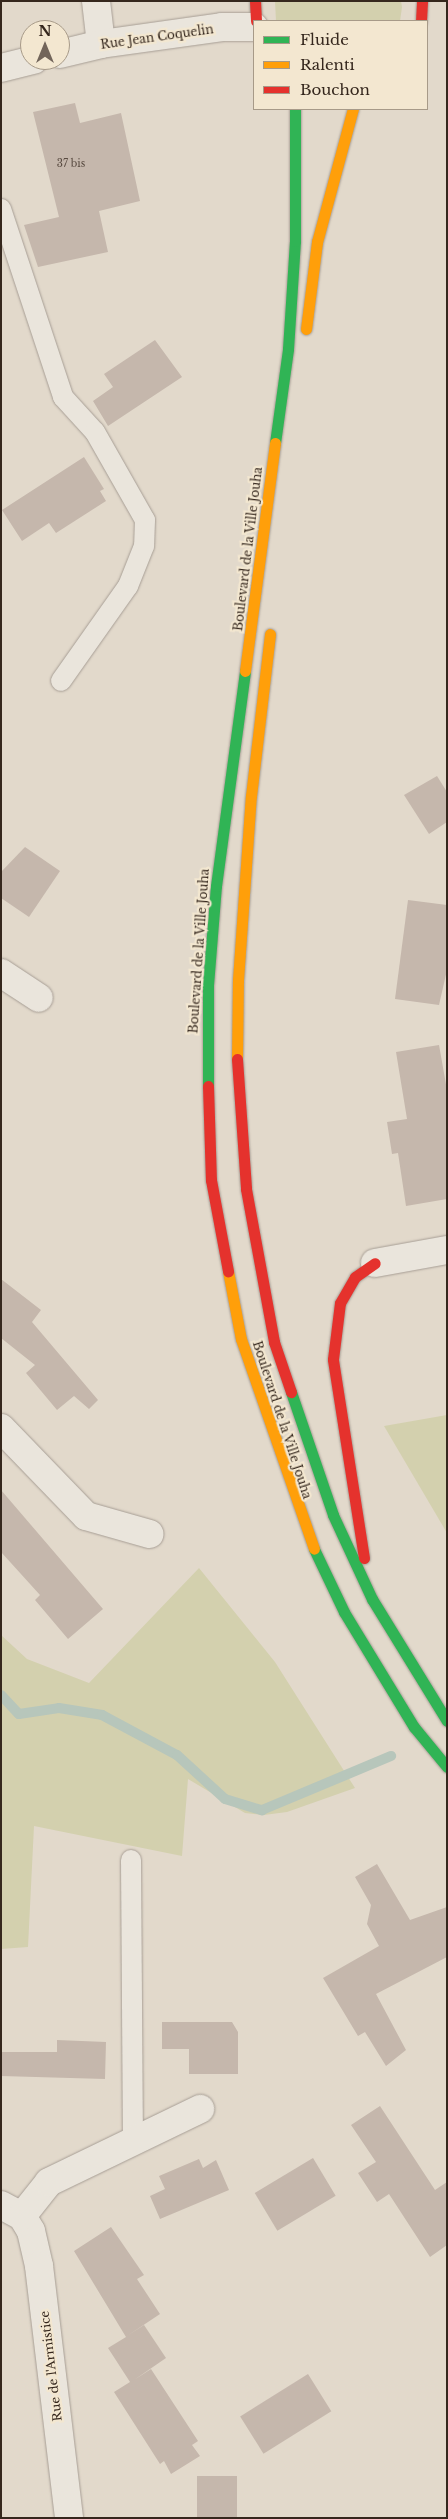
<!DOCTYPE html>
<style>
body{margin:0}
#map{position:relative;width:448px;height:2519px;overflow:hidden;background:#e2d9cb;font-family:"Libre Baskerville",serif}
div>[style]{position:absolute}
.green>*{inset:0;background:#d3d0ae}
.stream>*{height:10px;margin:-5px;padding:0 5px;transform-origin:5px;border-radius:5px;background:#b7c6bb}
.building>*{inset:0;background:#c5b7ac;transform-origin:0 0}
.roads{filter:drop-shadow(0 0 1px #a79e95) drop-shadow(0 0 1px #a79e95)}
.lane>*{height:20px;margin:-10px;padding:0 10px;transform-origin:10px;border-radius:10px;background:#eae5dc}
.street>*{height:28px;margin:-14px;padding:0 14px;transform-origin:14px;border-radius:14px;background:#eae5dc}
.fast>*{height:11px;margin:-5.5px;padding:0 5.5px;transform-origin:5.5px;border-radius:5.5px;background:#30b455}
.slow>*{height:11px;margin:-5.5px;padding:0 5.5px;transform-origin:5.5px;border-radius:5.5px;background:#ff9f0a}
.jam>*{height:11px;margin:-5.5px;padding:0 5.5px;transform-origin:5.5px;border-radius:5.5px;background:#e5322d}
span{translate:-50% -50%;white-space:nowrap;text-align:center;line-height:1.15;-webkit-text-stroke:4.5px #f3e7d0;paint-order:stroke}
.number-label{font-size:10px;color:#594b41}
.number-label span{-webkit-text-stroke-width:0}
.street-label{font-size:12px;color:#35271d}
.frame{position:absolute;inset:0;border:2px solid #35271d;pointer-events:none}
.legend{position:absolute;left:253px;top:20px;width:175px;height:90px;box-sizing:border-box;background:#f3e7d0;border:1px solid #a79a88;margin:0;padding:6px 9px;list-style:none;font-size:15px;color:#35271d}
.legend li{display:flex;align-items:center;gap:10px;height:25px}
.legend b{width:25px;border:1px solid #a79a88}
.north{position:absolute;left:20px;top:20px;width:50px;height:50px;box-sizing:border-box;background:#f3e7d0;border:1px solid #a79a88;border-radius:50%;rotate:0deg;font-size:14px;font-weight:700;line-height:20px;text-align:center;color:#35271d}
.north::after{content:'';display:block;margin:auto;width:18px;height:22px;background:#72655a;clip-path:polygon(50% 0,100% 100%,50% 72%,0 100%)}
</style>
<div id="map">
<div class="green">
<div style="clip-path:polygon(275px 1px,401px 1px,402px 7px,400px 21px,276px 21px)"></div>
<div style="clip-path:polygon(447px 1415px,447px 1533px,384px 1426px)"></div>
<div style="clip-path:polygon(199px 1568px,275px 1662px,355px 1788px,287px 1812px,264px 1815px,245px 1813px,188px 1779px,182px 1856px,34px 1826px,28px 1947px,1px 1949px,1px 1635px,27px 1659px,89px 1683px)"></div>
</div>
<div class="stream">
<div style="left:1px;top:1695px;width:26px;rotate:47deg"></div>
<div style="left:19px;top:1714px;width:40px;rotate:-8.5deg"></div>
<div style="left:59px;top:1708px;width:44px;rotate:9.2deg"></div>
<div style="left:102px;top:1715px;width:85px;rotate:28.1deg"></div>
<div style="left:177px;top:1755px;width:65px;rotate:42.5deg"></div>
<div style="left:225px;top:1799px;width:39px;rotate:17deg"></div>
<div style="left:262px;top:1810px;width:140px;rotate:-22.7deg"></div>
</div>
<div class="building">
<div style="clip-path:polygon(75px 103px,80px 123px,121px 113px,140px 201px,99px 211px,108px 252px,38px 267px,24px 225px,59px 217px,33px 112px)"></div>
<div style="clip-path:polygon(155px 340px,182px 377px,108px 426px,93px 401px,113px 387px,104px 374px)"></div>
<div style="clip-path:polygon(84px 457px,104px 489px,100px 491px,106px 501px,56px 533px,49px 523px,22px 541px,2px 510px)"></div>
<div style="clip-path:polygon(437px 776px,447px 792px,447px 822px,429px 834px,404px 795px)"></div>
<div style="clip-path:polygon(25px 847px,60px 871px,29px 917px,1px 898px,1px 872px)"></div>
<div style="clip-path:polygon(408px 900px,447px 905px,447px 970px,439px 1005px,395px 999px)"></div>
<div style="clip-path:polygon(439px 1045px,447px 1090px,447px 1199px,406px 1206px,398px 1153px,392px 1154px,387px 1122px,407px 1119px,396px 1052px)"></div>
<div style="clip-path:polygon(1px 1279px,41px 1310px,32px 1322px,98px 1400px,89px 1409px,74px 1396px,57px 1410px,26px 1373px,35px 1365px,1px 1338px)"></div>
<div style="clip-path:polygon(1px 1490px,103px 1609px,68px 1639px,35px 1600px,40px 1595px,1px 1552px)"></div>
<div style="clip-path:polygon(377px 1864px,410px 1920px,447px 1907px,447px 1957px,376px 1994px,406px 2050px,386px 2066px,365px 2032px,358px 2036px,323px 1978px,379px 1946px,367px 1924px,371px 1905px,355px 1877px)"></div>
<div style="clip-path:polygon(162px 2022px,232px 2022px,238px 2032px,238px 2074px,189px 2074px,189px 2049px,162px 2049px)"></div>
<div style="clip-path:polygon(57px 2040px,106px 2042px,105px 2079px,1px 2076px,1px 2052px,57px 2052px)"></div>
<div style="clip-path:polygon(380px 2106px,435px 2190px,447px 2182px,447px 2245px,430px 2257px,389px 2194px,377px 2202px,358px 2173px,376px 2162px,351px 2125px)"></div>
<div style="left:313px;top:2158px;width:44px;height:68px;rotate:59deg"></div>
<div style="clip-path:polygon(199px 2159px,203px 2168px,216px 2160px,229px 2190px,160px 2219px,150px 2196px,165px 2189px,159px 2176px)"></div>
<div style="clip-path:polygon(111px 2227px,144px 2275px,137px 2279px,160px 2314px,127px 2336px,144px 2325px,166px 2358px,134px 2380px,151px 2369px,198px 2441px,192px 2445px,200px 2456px,171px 2474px,164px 2461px,160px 2464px,114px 2392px,130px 2382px,108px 2348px,126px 2337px,74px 2251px)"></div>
<div style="left:308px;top:2374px;width:44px;height:80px;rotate:58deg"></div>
<div style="left:197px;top:2476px;width:40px;height:42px"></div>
</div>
<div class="roads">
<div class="lane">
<div style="left:1px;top:209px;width:198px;rotate:71.7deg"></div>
<div style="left:63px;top:397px;width:47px;rotate:47.6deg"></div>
<div style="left:95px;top:432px;width:101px;rotate:60.4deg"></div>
<div style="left:145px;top:520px;width:26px;rotate:92deg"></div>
<div style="left:144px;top:546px;width:43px;rotate:111.8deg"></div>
<div style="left:128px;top:586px;width:116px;rotate:125.2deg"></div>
<div style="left:131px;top:1860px;width:282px;rotate:89.6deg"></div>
</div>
<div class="street">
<div style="left:96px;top:1px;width:43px;rotate:83.4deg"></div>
<div style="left:60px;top:54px;width:42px;rotate:-13.7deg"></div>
<div style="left:101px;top:44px;width:122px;rotate:-8deg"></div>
<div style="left:222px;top:27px;width:32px"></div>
<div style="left:1px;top:68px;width:34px;rotate:-14deg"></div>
<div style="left:1px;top:973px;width:45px;rotate:33.3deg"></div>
<div style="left:375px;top:1263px;width:73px;rotate:-10.2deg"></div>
<div style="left:1px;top:1428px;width:122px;rotate:46deg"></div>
<div style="left:86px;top:1516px;width:66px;rotate:15.9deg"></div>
<div style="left:1px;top:2205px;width:24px;rotate:28deg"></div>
<div style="left:22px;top:2216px;width:17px;rotate:59deg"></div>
<div style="left:31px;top:2231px;width:36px;rotate:77deg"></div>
<div style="left:39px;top:2266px;width:254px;rotate:83.2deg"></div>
<div style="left:22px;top:2216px;width:43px;rotate:-51.5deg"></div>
<div style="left:49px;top:2182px;width:168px;rotate:-25.8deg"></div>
</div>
<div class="fast">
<div style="left:275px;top:443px;width:95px;rotate:-82.1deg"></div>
<div style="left:288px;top:349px;width:108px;rotate:-86.3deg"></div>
<div style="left:295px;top:241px;width:132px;rotate:-90deg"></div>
<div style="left:208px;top:1086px;width:101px;rotate:-90deg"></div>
<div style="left:208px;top:985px;width:99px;rotate:-85.4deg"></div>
<div style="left:216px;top:886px;width:217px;rotate:-82.3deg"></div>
<div style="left:291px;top:1392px;width:130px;rotate:71.1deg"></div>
<div style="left:333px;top:1515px;width:93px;rotate:65.1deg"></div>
<div style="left:372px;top:1599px;width:143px;rotate:58.4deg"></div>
<div style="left:314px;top:1549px;width:70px;rotate:64.5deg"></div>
<div style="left:344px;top:1612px;width:135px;rotate:58.7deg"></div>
<div style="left:414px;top:1727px;width:52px;rotate:50.5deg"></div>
</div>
<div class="slow">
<div style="left:306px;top:329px;width:88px;rotate:-82.8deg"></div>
<div style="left:317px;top:242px;width:138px;rotate:-74.9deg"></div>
<div style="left:245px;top:671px;width:230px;rotate:-82.5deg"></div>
<div style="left:237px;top:1059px;width:79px;rotate:-89.3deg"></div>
<div style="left:238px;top:980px;width:184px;rotate:-86deg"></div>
<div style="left:251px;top:796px;width:163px;rotate:-83.3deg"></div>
<div style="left:228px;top:1271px;width:69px;rotate:79.2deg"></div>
<div style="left:241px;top:1339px;width:222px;rotate:70.8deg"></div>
</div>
<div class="jam">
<div style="left:255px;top:1px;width:20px;rotate:87deg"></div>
<div style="left:421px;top:21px;width:20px;rotate:-87deg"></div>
<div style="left:237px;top:1059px;width:130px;rotate:86deg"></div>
<div style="left:246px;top:1189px;width:156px;rotate:79.6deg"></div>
<div style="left:274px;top:1342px;width:53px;rotate:71.2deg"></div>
<div style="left:208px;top:1086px;width:94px;rotate:88.2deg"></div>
<div style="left:211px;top:1180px;width:93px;rotate:79.4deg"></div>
<div style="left:364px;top:1558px;width:201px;rotate:-98.9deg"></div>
<div style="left:333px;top:1359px;width:56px;rotate:-82.9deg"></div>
<div style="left:340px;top:1303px;width:30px;rotate:-60deg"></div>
<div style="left:355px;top:1277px;width:24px;rotate:-35deg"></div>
</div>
</div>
<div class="number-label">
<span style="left:71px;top:164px">37 bis</span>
</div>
<div class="street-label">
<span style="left:157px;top:37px;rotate:-8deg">Rue Jean Coquelin</span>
<span style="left:248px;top:549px;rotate:-83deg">Boulevard de la Ville Jouha</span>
<span style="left:199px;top:951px;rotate:-86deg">Boulevard de la Ville Jouha</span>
<span style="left:282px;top:1420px;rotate:72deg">Boulevard de la Ville Jouha</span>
<span style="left:51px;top:2366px;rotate:-97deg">Rue de l'Armistice</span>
</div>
<div class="frame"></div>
<ul class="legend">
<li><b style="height:6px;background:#30b455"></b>Fluide</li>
<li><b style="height:6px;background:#ff9f0a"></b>Ralenti</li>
<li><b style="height:6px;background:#e5322d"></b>Bouchon</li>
</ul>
<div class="north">N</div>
</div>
